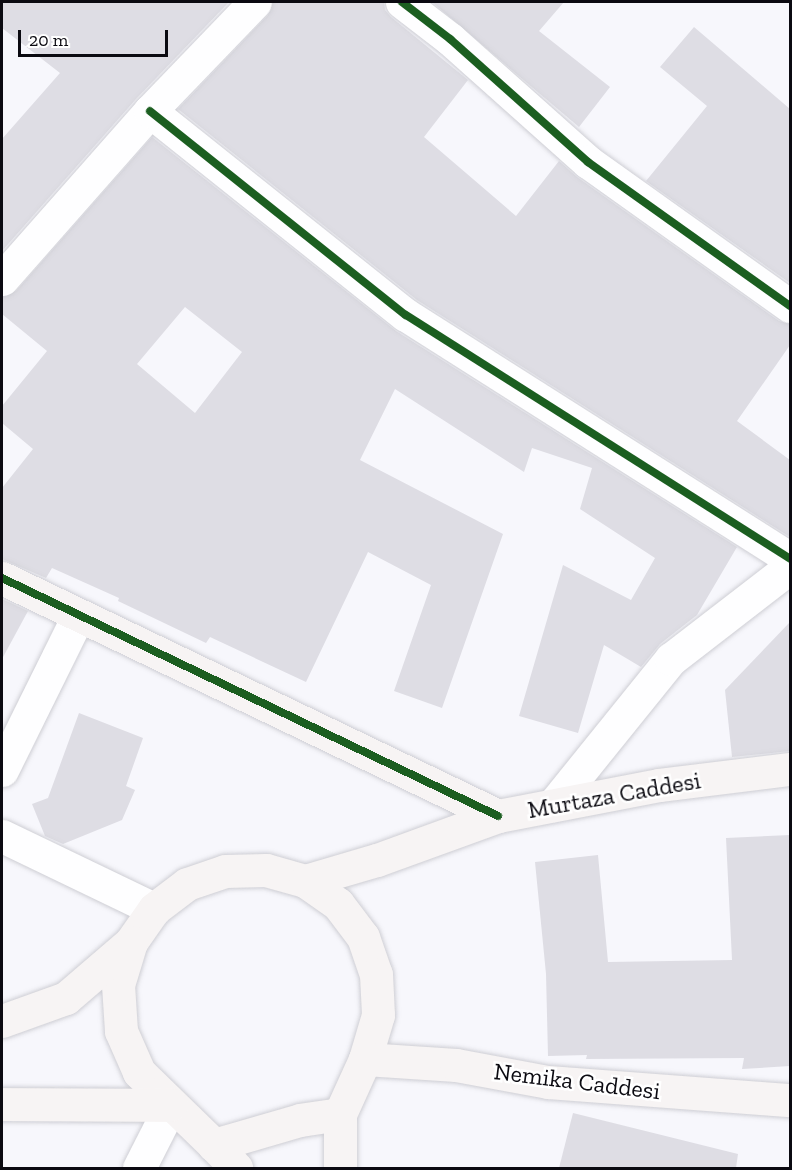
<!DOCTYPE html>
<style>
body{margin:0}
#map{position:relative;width:792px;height:1170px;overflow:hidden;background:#f7f7fc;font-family:"Zilla Slab",serif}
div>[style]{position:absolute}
.building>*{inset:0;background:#dedde4}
.roads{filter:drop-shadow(0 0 2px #ceced4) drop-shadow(0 0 2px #ceced4)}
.street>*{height:33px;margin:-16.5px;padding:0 16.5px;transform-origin:16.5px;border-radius:16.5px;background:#fefeff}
.secondary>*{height:33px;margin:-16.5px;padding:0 16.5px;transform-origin:16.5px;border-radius:16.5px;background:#f7f4f4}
.cycleway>*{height:8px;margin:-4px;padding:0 4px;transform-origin:4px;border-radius:4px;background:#1b5e20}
span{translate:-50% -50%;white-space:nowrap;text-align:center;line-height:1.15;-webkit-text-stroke:5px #fff;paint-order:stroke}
.street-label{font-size:24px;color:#0b0a11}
.frame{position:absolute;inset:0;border:3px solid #0b0a11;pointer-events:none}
.scale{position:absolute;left:18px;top:30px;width:150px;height:27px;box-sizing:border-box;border:3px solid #0b0a11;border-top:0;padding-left:8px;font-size:18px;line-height:21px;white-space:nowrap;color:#0b0a11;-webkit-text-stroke:4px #fff;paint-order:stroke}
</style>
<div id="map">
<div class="building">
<div style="clip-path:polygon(2px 2px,229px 2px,136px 99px,2px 251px,2px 139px,60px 73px,2px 28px)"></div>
<div style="clip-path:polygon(273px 2px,384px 2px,385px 10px,391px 17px,468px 80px,424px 137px,516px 216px,559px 161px,577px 177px,779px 321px,790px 324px,790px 345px,737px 421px,790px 460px,790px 537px,417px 300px,178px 109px,268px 15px)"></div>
<div style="clip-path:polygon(432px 2px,564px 2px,539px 31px,610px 87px,579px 127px)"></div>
<div style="clip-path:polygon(694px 27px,790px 109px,790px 283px,646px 181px,707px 106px,660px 67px)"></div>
<div style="clip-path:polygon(evenodd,152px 137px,396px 331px,737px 547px,697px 615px,660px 644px,641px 667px,604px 645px,578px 733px,519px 716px,563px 565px,631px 600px,655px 558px,580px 509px,592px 468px,532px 448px,524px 472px,395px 389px,360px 460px,503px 534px,442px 708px,394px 691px,431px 585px,368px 552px,306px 682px,210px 637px,206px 643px,118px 601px,119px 598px,52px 568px,46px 578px,2px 559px,2px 488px,33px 449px,2px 423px,2px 406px,47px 351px,2px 314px,2px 297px,16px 291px,152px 137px,185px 307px,242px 352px,195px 413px,137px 364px,185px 307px)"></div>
<div style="clip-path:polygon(2px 599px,28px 611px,2px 659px)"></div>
<div style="clip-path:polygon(790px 622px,790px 751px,732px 757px,725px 690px)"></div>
<div style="clip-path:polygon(79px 713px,143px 738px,126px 786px,135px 790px,122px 820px,63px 844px,45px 836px,32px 804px,48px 798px)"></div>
<div style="clip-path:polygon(790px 835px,790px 1066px,742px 1069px,744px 1058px,586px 1059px,587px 1055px,548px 1056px,546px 974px,535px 862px,598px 855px,608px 962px,732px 960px,726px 838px)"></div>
<div style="clip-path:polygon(573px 1113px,738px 1154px,736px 1168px,559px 1168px)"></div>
</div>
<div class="roads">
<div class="street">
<div style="left:402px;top:2px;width:61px;rotate:37.6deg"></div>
<div style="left:450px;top:39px;width:185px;rotate:41.7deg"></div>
<div style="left:588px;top:162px;width:248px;rotate:35.5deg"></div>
<div style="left:150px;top:111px;width:327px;rotate:38.6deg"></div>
<div style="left:406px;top:315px;width:455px;rotate:32.4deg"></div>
<div style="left:2px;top:279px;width:224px;rotate:-48.6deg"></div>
<div style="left:150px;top:111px;width:151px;rotate:-46.1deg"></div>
<div style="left:2px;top:770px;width:172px;rotate:-63.7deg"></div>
<div style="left:553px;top:805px;width:188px;rotate:-51.1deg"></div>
<div style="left:671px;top:659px;width:150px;rotate:-37.7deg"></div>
<div style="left:2px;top:836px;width:169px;rotate:25.7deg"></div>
<div style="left:139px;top:1168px;width:71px;rotate:-63.1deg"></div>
</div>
<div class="secondary">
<div style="left:2px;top:578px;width:550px;rotate:25.63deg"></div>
<div style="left:266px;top:870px;width:41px;rotate:15.8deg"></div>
<div style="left:305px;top:881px;width:40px;rotate:34.9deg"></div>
<div style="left:338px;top:904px;width:41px;rotate:52.9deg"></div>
<div style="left:363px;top:937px;width:39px;rotate:71deg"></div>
<div style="left:376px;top:974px;width:41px;rotate:87.2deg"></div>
<div style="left:378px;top:1015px;width:46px;rotate:106.5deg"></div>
<div style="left:365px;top:1059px;width:60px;rotate:114.4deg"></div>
<div style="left:340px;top:1114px;width:40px;rotate:171.5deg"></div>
<div style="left:300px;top:1120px;width:90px;rotate:163.8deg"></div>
<div style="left:214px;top:1145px;width:105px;rotate:-135.8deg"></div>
<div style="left:139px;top:1072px;width:45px;rotate:-113.7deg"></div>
<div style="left:121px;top:1031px;width:46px;rotate:-93.7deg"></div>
<div style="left:118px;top:985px;width:45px;rotate:-73.2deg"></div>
<div style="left:131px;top:942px;width:40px;rotate:-55.1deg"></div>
<div style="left:154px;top:909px;width:41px;rotate:-37.1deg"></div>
<div style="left:187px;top:884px;width:40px;rotate:-18.9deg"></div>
<div style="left:225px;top:871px;width:41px;rotate:-1.4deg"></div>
<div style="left:305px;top:881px;width:75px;rotate:-16.3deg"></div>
<div style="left:377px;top:860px;width:129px;rotate:-20deg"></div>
<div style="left:498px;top:816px;width:164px;rotate:-10.9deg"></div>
<div style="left:659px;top:785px;width:132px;rotate:-7deg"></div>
<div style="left:2px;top:1021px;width:68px;rotate:-19.8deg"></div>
<div style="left:66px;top:998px;width:86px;rotate:-40.7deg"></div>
<div style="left:365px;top:1059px;width:91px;rotate:3.8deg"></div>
<div style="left:456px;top:1065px;width:94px;rotate:10.5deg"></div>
<div style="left:548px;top:1082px;width:243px;rotate:4.3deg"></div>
<div style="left:2px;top:1104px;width:169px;rotate:0.3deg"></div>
<div style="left:214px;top:1145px;width:32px;rotate:46deg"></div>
<div style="left:340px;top:1168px;width:54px;rotate:-90deg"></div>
</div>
</div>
<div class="cycleway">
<div style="left:402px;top:2px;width:61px;rotate:37.6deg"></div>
<div style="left:450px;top:39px;width:185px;rotate:41.7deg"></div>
<div style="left:588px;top:162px;width:248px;rotate:35.5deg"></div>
<div style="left:150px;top:111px;width:327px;rotate:38.6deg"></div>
<div style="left:406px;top:315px;width:455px;rotate:32.4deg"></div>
<div style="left:2px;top:578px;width:550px;rotate:25.63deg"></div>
</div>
<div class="street-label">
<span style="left:614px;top:795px;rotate:-10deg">Murtaza Caddesi</span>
<span style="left:577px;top:1081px;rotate:7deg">Nemika Caddesi</span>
</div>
<div class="frame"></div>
<div class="scale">20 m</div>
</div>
